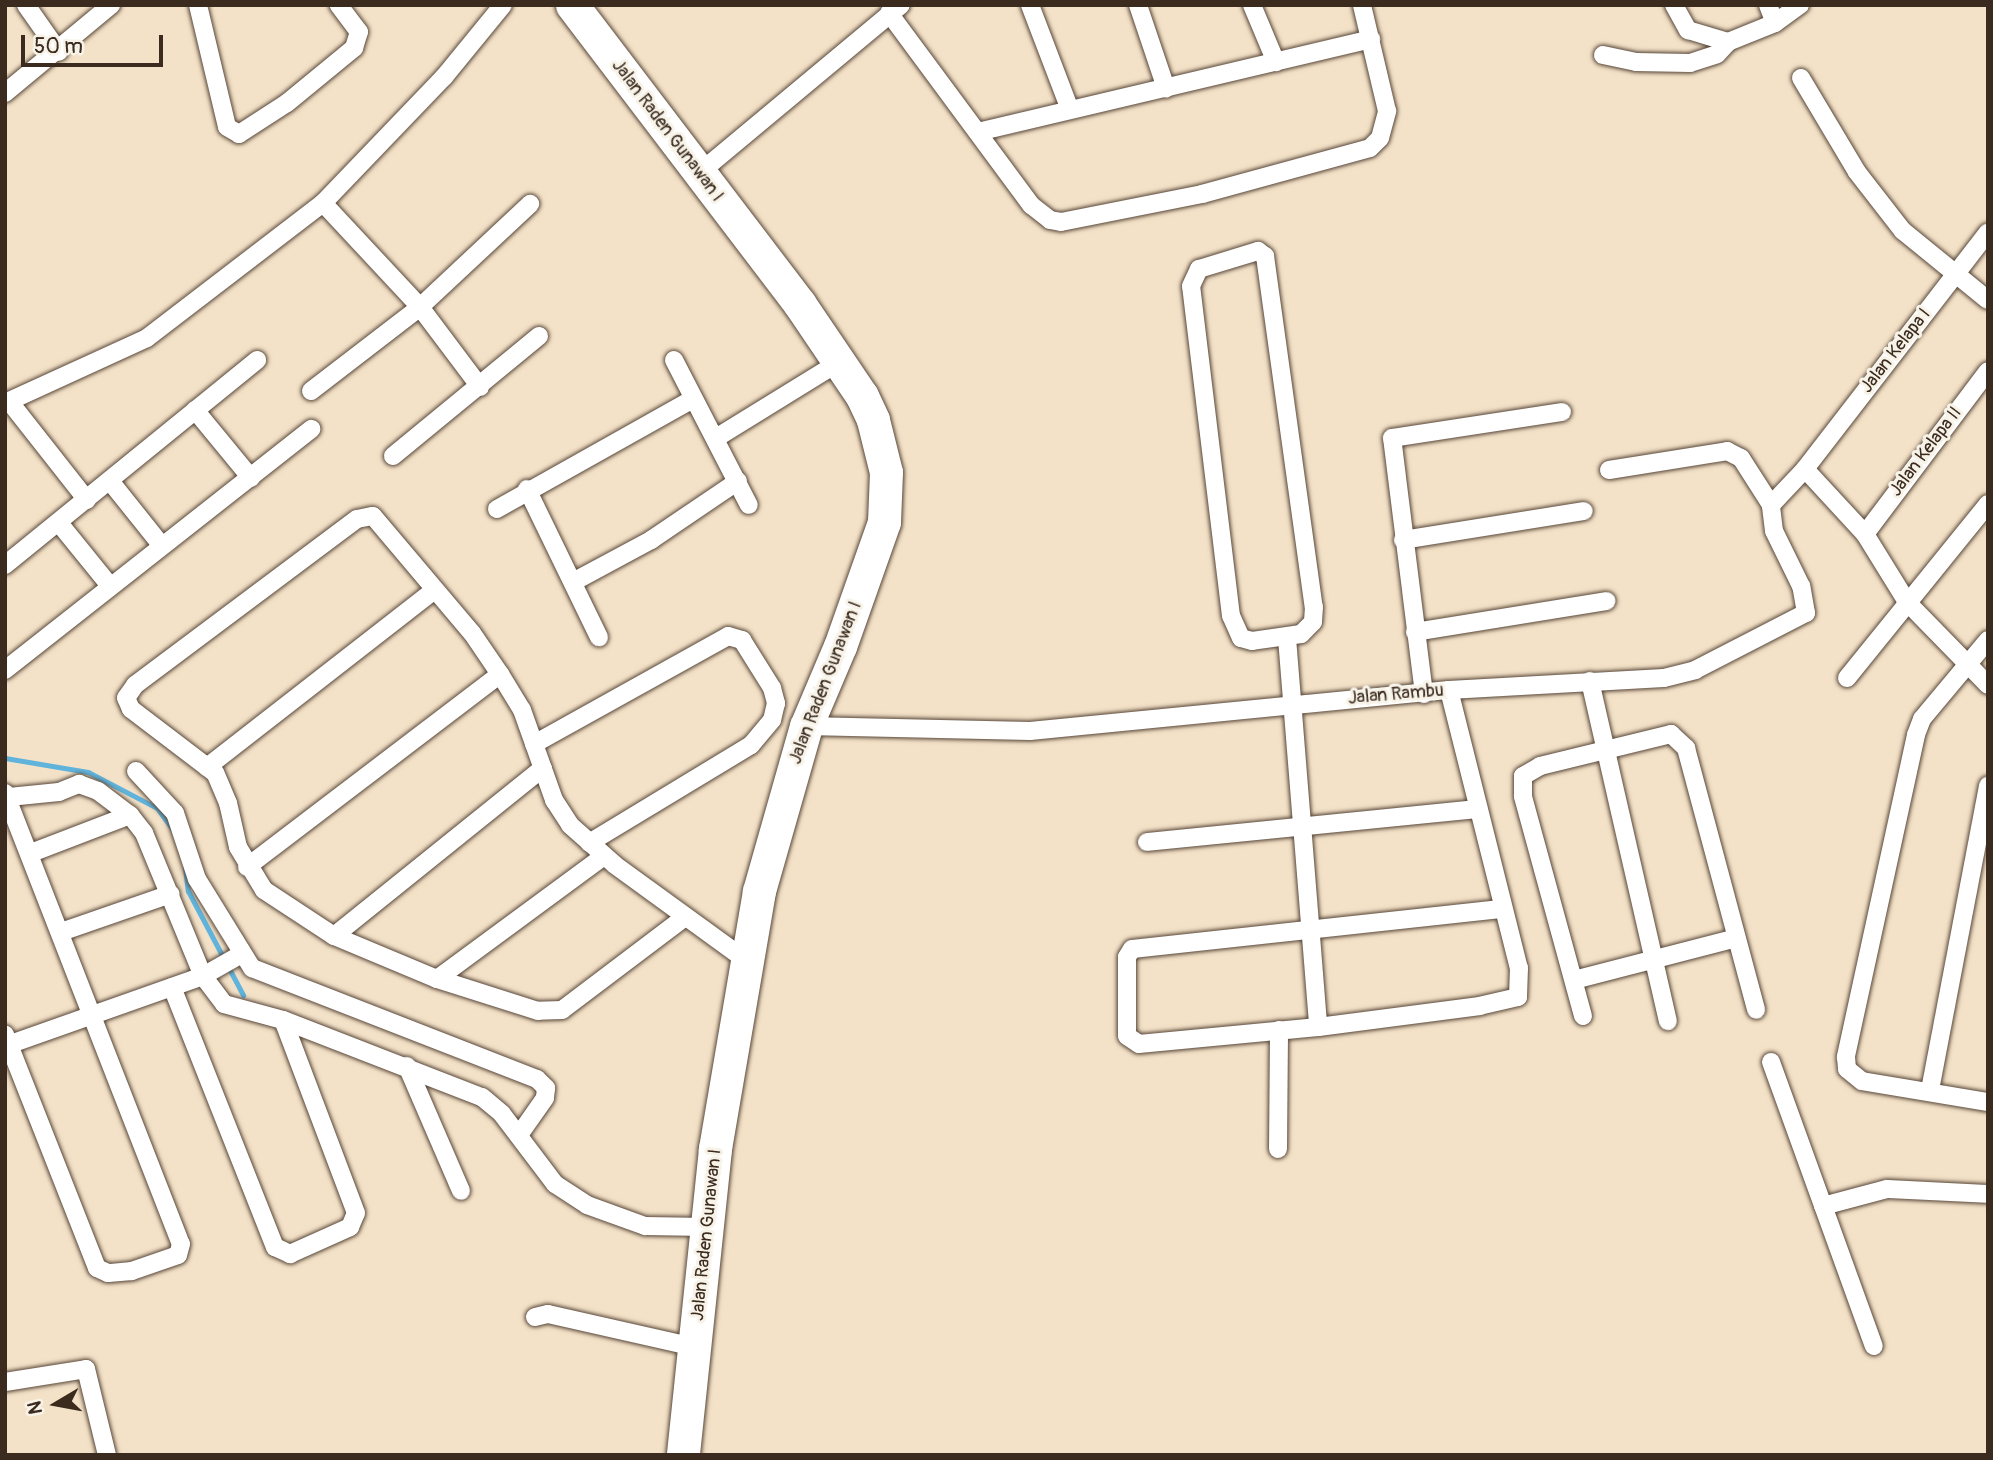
<!DOCTYPE html>
<style>
body{margin:0}
#map{position:relative;width:1993px;height:1460px;overflow:hidden;background:#f4e2c8;font-family:Pangolin,sans-serif}
div>[style]{position:absolute}
.stream>*{height:5px;margin:-2.5px;padding:0 2.5px;transform-origin:2.5px;border-radius:2.5px;background:#60b4dc}
.roads{filter:drop-shadow(0 0 2px #574638) drop-shadow(0 0 2px #574638)}
.street>*{height:18px;margin:-9px;padding:0 9px;transform-origin:9px;border-radius:9px;background:#fff}
.highway>*{height:33px;margin:-16.5px;padding:0 16.5px;transform-origin:16.5px;border-radius:16.5px;background:#fff}
span{translate:-50% -50%;white-space:nowrap;text-align:center;line-height:1.15;-webkit-text-stroke:6px #f7f3e8;paint-order:stroke}
.street-label{font-size:18px;color:#3b2a1e}
.frame{position:absolute;inset:0;border:7px solid #3b2a1e;pointer-events:none}
.north{position:absolute;left:21px;top:1369px;width:70px;height:70px;-webkit-text-stroke:5px #f7f3e8;paint-order:stroke;rotate:260deg;font-size:19px;font-weight:700;line-height:28px;text-align:center;color:#3b2a1e}
.north::after{content:'';display:block;margin:auto;width:24px;height:32px;background:#3b2a1e;clip-path:polygon(50% 0,100% 100%,50% 72%,0 100%)}
.scale{position:absolute;left:21px;top:35px;width:142px;height:32px;box-sizing:border-box;border:4px solid #3b2a1e;border-top:0;padding-left:9px;font-size:21px;line-height:24px;white-space:nowrap;color:#3b2a1e;-webkit-text-stroke:5px #f7f3e8;paint-order:stroke}
</style>
<div id="map">
<div class="stream">
<div style="left:5px;top:758px;width:84px;rotate:9.6deg"></div>
<div style="left:88px;top:772px;width:78px;rotate:27.6deg"></div>
<div style="left:157px;top:808px;width:27px;rotate:54deg"></div>
<div style="left:185px;top:868px;width:23px;rotate:83deg"></div>
<div style="left:188px;top:891px;width:118px;rotate:62.1deg"></div>
</div>
<div class="roads">
<div class="street">
<div style="left:26px;top:5px;width:57px;rotate:54.9deg"></div>
<div style="left:198px;top:5px;width:125px;rotate:76.6deg"></div>
<div style="left:227px;top:127px;width:14px;rotate:30deg"></div>
<div style="left:239px;top:134px;width:57px;rotate:-32.9deg"></div>
<div style="left:287px;top:103px;width:87px;rotate:-39.4deg"></div>
<div style="left:354px;top:48px;width:17px;rotate:-73deg"></div>
<div style="left:359px;top:32px;width:34px;rotate:-127deg"></div>
<div style="left:1030px;top:5px;width:112px;rotate:69.1deg"></div>
<div style="left:1138px;top:5px;width:88px;rotate:71.4deg"></div>
<div style="left:1252px;top:5px;width:62px;rotate:67.2deg"></div>
<div style="left:1674px;top:5px;width:29px;rotate:61deg"></div>
<div style="left:1688px;top:30px;width:42px;rotate:16.7deg"></div>
<div style="left:1728px;top:42px;width:51px;rotate:-22deg"></div>
<div style="left:1775px;top:23px;width:31px;rotate:-36deg"></div>
<div style="left:1768px;top:5px;width:19px;rotate:69deg"></div>
<div style="left:889px;top:13px;width:239px;rotate:53.5deg"></div>
<div style="left:1031px;top:205px;width:24px;rotate:38deg"></div>
<div style="left:1050px;top:220px;width:11px;rotate:10deg"></div>
<div style="left:1061px;top:222px;width:144px;rotate:-11.2deg"></div>
<div style="left:1202px;top:194px;width:174px;rotate:-15.3deg"></div>
<div style="left:1370px;top:148px;width:14px;rotate:-45deg"></div>
<div style="left:1380px;top:138px;width:28px;rotate:-75deg"></div>
<div style="left:1387px;top:111px;width:109px;rotate:-103.3deg"></div>
<div style="left:1603px;top:55px;width:34px;rotate:12deg"></div>
<div style="left:1636px;top:62px;width:54px;rotate:1.1deg"></div>
<div style="left:1690px;top:63px;width:28px;rotate:-18deg"></div>
<div style="left:1717px;top:54px;width:16px;rotate:-47deg"></div>
<div style="left:1801px;top:78px;width:109px;rotate:59.2deg"></div>
<div style="left:1857px;top:172px;width:75px;rotate:52.1deg"></div>
<div style="left:1903px;top:231px;width:109px;rotate:39.1deg"></div>
<div style="left:5px;top:93px;width:138px;rotate:-39.7deg"></div>
<div style="left:978px;top:132px;width:404px;rotate:-13.3deg"></div>
<div style="left:698px;top:174px;width:264px;rotate:-39.8deg"></div>
<div style="left:323px;top:203px;width:142px;rotate:47deg"></div>
<div style="left:420px;top:307px;width:100px;rotate:53.1deg"></div>
<div style="left:1258px;top:251px;width:9px;rotate:36deg"></div>
<div style="left:1265px;top:256px;width:354px;rotate:82.1deg"></div>
<div style="left:1314px;top:607px;width:15px;rotate:94deg"></div>
<div style="left:1313px;top:622px;width:17px;rotate:135deg"></div>
<div style="left:1301px;top:634px;width:49px;rotate:171.9deg"></div>
<div style="left:1252px;top:641px;width:11px;rotate:-165deg"></div>
<div style="left:1241px;top:638px;width:24px;rotate:-114deg"></div>
<div style="left:1231px;top:616px;width:332px;rotate:-96.9deg"></div>
<div style="left:1191px;top:286px;width:19px;rotate:-65deg"></div>
<div style="left:1199px;top:269px;width:62px;rotate:-17deg"></div>
<div style="left:674px;top:360px;width:163px;rotate:62.7deg"></div>
<div style="left:311px;top:391px;width:138px;rotate:-37.6deg"></div>
<div style="left:420px;top:307px;width:151px;rotate:-43.1deg"></div>
<div style="left:9px;top:401px;width:126px;rotate:51.8deg"></div>
<div style="left:5px;top:403px;width:156px;rotate:-24.6deg"></div>
<div style="left:147px;top:338px;width:222px;rotate:-37.5deg"></div>
<div style="left:323px;top:203px;width:175px;rotate:-46.2deg"></div>
<div style="left:444px;top:77px;width:93px;rotate:-50.7deg"></div>
<div style="left:195px;top:410px;width:88px;rotate:50.5deg"></div>
<div style="left:716px;top:438px;width:145px;rotate:-31.7deg"></div>
<div style="left:393px;top:456px;width:189px;rotate:-39.4deg"></div>
<div style="left:1805px;top:469px;width:88px;rotate:47.3deg"></div>
<div style="left:1865px;top:534px;width:80px;rotate:58.3deg"></div>
<div style="left:1907px;top:602px;width:116px;rotate:45.7deg"></div>
<div style="left:1609px;top:470px;width:120px;rotate:-9.1deg"></div>
<div style="left:1727px;top:451px;width:16px;rotate:27deg"></div>
<div style="left:1741px;top:458px;width:56px;rotate:57.4deg"></div>
<div style="left:110px;top:481px;width:83px;rotate:51.3deg"></div>
<div style="left:527px;top:489px;width:165px;rotate:64.1deg"></div>
<div style="left:497px;top:509px;width:225px;rotate:-29.3deg"></div>
<div style="left:59px;top:523px;width:81px;rotate:51deg"></div>
<div style="left:1865px;top:534px;width:204px;rotate:-53deg"></div>
<div style="left:1403px;top:540px;width:183px;rotate:-9.1deg"></div>
<div style="left:5px;top:565px;width:325px;rotate:-39.1deg"></div>
<div style="left:573px;top:582px;width:89px;rotate:-28.3deg"></div>
<div style="left:651px;top:540px;width:105px;rotate:-34.1deg"></div>
<div style="left:1415px;top:632px;width:194px;rotate:-9.2deg"></div>
<div style="left:1287px;top:638px;width:390px;rotate:85.4deg"></div>
<div style="left:1988px;top:640px;width:103px;rotate:129.9deg"></div>
<div style="left:1922px;top:719px;width:17px;rotate:111deg"></div>
<div style="left:1916px;top:735px;width:330px;rotate:102.3deg"></div>
<div style="left:1846px;top:1057px;width:12px;rotate:85deg"></div>
<div style="left:1847px;top:1069px;width:19px;rotate:39deg"></div>
<div style="left:1862px;top:1081px;width:128px;rotate:9.5deg"></div>
<div style="left:5px;top:670px;width:390px;rotate:-38.2deg"></div>
<div style="left:1847px;top:678px;width:224px;rotate:-51deg"></div>
<div style="left:1590px;top:681px;width:349px;rotate:77.1deg"></div>
<div style="left:1449px;top:690px;width:287px;rotate:75.9deg"></div>
<div style="left:1519px;top:968px;width:29px;rotate:92deg"></div>
<div style="left:1518px;top:997px;width:39px;rotate:167deg"></div>
<div style="left:1480px;top:1006px;width:163px;rotate:172.6deg"></div>
<div style="left:1318px;top:1027px;width:180px;rotate:174.6deg"></div>
<div style="left:1139px;top:1044px;width:14px;rotate:-146deg"></div>
<div style="left:1127px;top:1036px;width:79px;rotate:-90deg"></div>
<div style="left:1127px;top:957px;width:9px;rotate:-58deg"></div>
<div style="left:1132px;top:949px;width:371px;rotate:-6.2deg"></div>
<div style="left:1424px;top:694px;width:258px;rotate:-97.1deg"></div>
<div style="left:1392px;top:438px;width:172px;rotate:-8.7deg"></div>
<div style="left:806px;top:726px;width:224px;rotate:1.3deg"></div>
<div style="left:1030px;top:731px;width:421px;rotate:-5.6deg"></div>
<div style="left:1449px;top:690px;width:215px;rotate:-3.2deg"></div>
<div style="left:1664px;top:678px;width:32px;rotate:-14deg"></div>
<div style="left:1695px;top:670px;width:125px;rotate:-27.2deg"></div>
<div style="left:1806px;top:613px;width:27px;rotate:-100deg"></div>
<div style="left:1801px;top:586px;width:61px;rotate:-116.1deg"></div>
<div style="left:1774px;top:531px;width:26px;rotate:-97deg"></div>
<div style="left:1771px;top:505px;width:50px;rotate:-46.6deg"></div>
<div style="left:1805px;top:469px;width:299px;rotate:-52.3deg"></div>
<div style="left:534px;top:744px;width:222px;rotate:-29.1deg"></div>
<div style="left:728px;top:636px;width:15px;rotate:16deg"></div>
<div style="left:742px;top:640px;width:57px;rotate:58deg"></div>
<div style="left:772px;top:688px;width:16px;rotate:75deg"></div>
<div style="left:776px;top:703px;width:17px;rotate:103deg"></div>
<div style="left:772px;top:720px;width:33px;rotate:130deg"></div>
<div style="left:751px;top:745px;width:189px;rotate:148.8deg"></div>
<div style="left:207px;top:767px;width:288px;rotate:-37.9deg"></div>
<div style="left:136px;top:771px;width:57px;rotate:47.1deg"></div>
<div style="left:175px;top:813px;width:70px;rotate:71.6deg"></div>
<div style="left:197px;top:879px;width:105px;rotate:58.3deg"></div>
<div style="left:252px;top:968px;width:306px;rotate:21.3deg"></div>
<div style="left:537px;top:1079px;width:13px;rotate:45deg"></div>
<div style="left:546px;top:1088px;width:10px;rotate:96deg"></div>
<div style="left:545px;top:1098px;width:45px;rotate:125.1deg"></div>
<div style="left:5px;top:793px;width:484px;rotate:68.7deg"></div>
<div style="left:181px;top:1244px;width:11px;rotate:105deg"></div>
<div style="left:178px;top:1255px;width:49px;rotate:160.8deg"></div>
<div style="left:132px;top:1271px;width:24px;rotate:175deg"></div>
<div style="left:108px;top:1273px;width:12px;rotate:-156deg"></div>
<div style="left:97px;top:1268px;width:251px;rotate:-111.5deg"></div>
<div style="left:9px;top:797px;width:50px;rotate:-5.7deg"></div>
<div style="left:59px;top:792px;width:22px;rotate:-22deg"></div>
<div style="left:79px;top:784px;width:20px;rotate:20deg"></div>
<div style="left:98px;top:791px;width:40px;rotate:37deg"></div>
<div style="left:130px;top:815px;width:23px;rotate:52deg"></div>
<div style="left:144px;top:833px;width:155px;rotate:67.6deg"></div>
<div style="left:203px;top:976px;width:35px;rotate:53deg"></div>
<div style="left:224px;top:1004px;width:61px;rotate:15.2deg"></div>
<div style="left:283px;top:1020px;width:213px;rotate:21.2deg"></div>
<div style="left:482px;top:1097px;width:26px;rotate:40deg"></div>
<div style="left:502px;top:1114px;width:88px;rotate:52.9deg"></div>
<div style="left:555px;top:1184px;width:38px;rotate:33deg"></div>
<div style="left:587px;top:1205px;width:62px;rotate:19.9deg"></div>
<div style="left:645px;top:1226px;width:62px;rotate:0.9deg"></div>
<div style="left:1147px;top:842px;width:333px;rotate:-5.7deg"></div>
<div style="left:31px;top:853px;width:106px;rotate:-21deg"></div>
<div style="left:247px;top:867px;width:318px;rotate:-37.3deg"></div>
<div style="left:685px;top:917px;width:154px;rotate:142.9deg"></div>
<div style="left:562px;top:1010px;width:24px;rotate:178deg"></div>
<div style="left:538px;top:1011px;width:106px;rotate:-162.4deg"></div>
<div style="left:437px;top:979px;width:112px;rotate:-157.3deg"></div>
<div style="left:334px;top:936px;width:84px;rotate:-146.7deg"></div>
<div style="left:264px;top:890px;width:50px;rotate:-121.2deg"></div>
<div style="left:238px;top:847px;width:45px;rotate:-102.8deg"></div>
<div style="left:228px;top:803px;width:33px;rotate:-113deg"></div>
<div style="left:215px;top:773px;width:106px;rotate:-142.7deg"></div>
<div style="left:131px;top:709px;width:12px;rotate:-114deg"></div>
<div style="left:126px;top:698px;width:16px;rotate:-55deg"></div>
<div style="left:135px;top:685px;width:277px;rotate:-36.8deg"></div>
<div style="left:357px;top:519px;width:16px;rotate:-11deg"></div>
<div style="left:373px;top:516px;width:153px;rotate:49.8deg"></div>
<div style="left:472px;top:633px;width:50px;rotate:55.7deg"></div>
<div style="left:500px;top:674px;width:42px;rotate:58.6deg"></div>
<div style="left:522px;top:710px;width:96px;rotate:70.4deg"></div>
<div style="left:554px;top:800px;width:30px;rotate:57deg"></div>
<div style="left:570px;top:825px;width:60px;rotate:41.6deg"></div>
<div style="left:615px;top:865px;width:163px;rotate:36deg"></div>
<div style="left:61px;top:932px;width:116px;rotate:-19.1deg"></div>
<div style="left:334px;top:936px;width:268px;rotate:-38.8deg"></div>
<div style="left:437px;top:979px;width:207px;rotate:-36.4deg"></div>
<div style="left:1574px;top:980px;width:167px;rotate:-14.5deg"></div>
<div style="left:172px;top:987px;width:280px;rotate:68.4deg"></div>
<div style="left:275px;top:1247px;width:17px;rotate:25deg"></div>
<div style="left:290px;top:1254px;width:66px;rotate:-24.2deg"></div>
<div style="left:350px;top:1227px;width:15px;rotate:-67deg"></div>
<div style="left:356px;top:1213px;width:206px;rotate:-110.7deg"></div>
<div style="left:1583px;top:1016px;width:228px;rotate:-105.3deg"></div>
<div style="left:1523px;top:796px;width:20px;rotate:-90deg"></div>
<div style="left:1523px;top:776px;width:20px;rotate:-30deg"></div>
<div style="left:1540px;top:766px;width:135px;rotate:-13.7deg"></div>
<div style="left:1671px;top:734px;width:21px;rotate:43deg"></div>
<div style="left:1686px;top:748px;width:271px;rotate:75deg"></div>
<div style="left:5px;top:1046px;width:210px;rotate:-19.5deg"></div>
<div style="left:203px;top:976px;width:43px;rotate:-29.6deg"></div>
<div style="left:1771px;top:1062px;width:302px;rotate:70.1deg"></div>
<div style="left:407px;top:1066px;width:136px;rotate:66.6deg"></div>
<div style="left:1930px;top:1090px;width:310px;rotate:-79.2deg"></div>
<div style="left:1278px;top:1149px;width:119px;rotate:-89.5deg"></div>
<div style="left:1823px;top:1206px;width:66px;rotate:-14.9deg"></div>
<div style="left:1887px;top:1189px;width:101px;rotate:2.8deg"></div>
<div style="left:535px;top:1317px;width:13px;rotate:-13deg"></div>
<div style="left:548px;top:1314px;width:151px;rotate:12.7deg"></div>
<div style="left:5px;top:1382px;width:82px;rotate:-9.1deg"></div>
<div style="left:86px;top:1369px;width:89px;rotate:76.3deg"></div>
</div>
<div class="highway">
<div style="left:572px;top:5px;width:375px;rotate:52.7deg"></div>
<div style="left:799px;top:303px;width:112px;rotate:55.9deg"></div>
<div style="left:862px;top:396px;width:26px;rotate:65deg"></div>
<div style="left:873px;top:420px;width:54px;rotate:76deg"></div>
<div style="left:886px;top:472px;width:50px;rotate:92.3deg"></div>
<div style="left:884px;top:522px;width:132px;rotate:109.5deg"></div>
<div style="left:840px;top:646px;width:87px;rotate:113deg"></div>
<div style="left:806px;top:726px;width:172px;rotate:105.9deg"></div>
<div style="left:759px;top:891px;width:262px;rotate:99.7deg"></div>
<div style="left:715px;top:1149px;width:308px;rotate:96deg"></div>
</div>
</div>
<div class="street-label">
<span style="left:667px;top:131px;rotate:53deg">Jalan Raden Gunawan I</span>
<span style="left:1896px;top:351px;rotate:-52deg">Jalan Kelapa I</span>
<span style="left:1926px;top:452px;rotate:-53deg">Jalan Kelapa II</span>
<span style="left:826px;top:683px;rotate:-69deg">Jalan Raden Gunawan I</span>
<span style="left:1396px;top:695px;rotate:-5deg">Jalan Rambu</span>
<span style="left:707px;top:1235px;rotate:-84deg">Jalan Raden Gunawan I</span>
</div>
<div class="frame"></div>
<div class="north">N</div>
<div class="scale">50 m</div>
</div>
